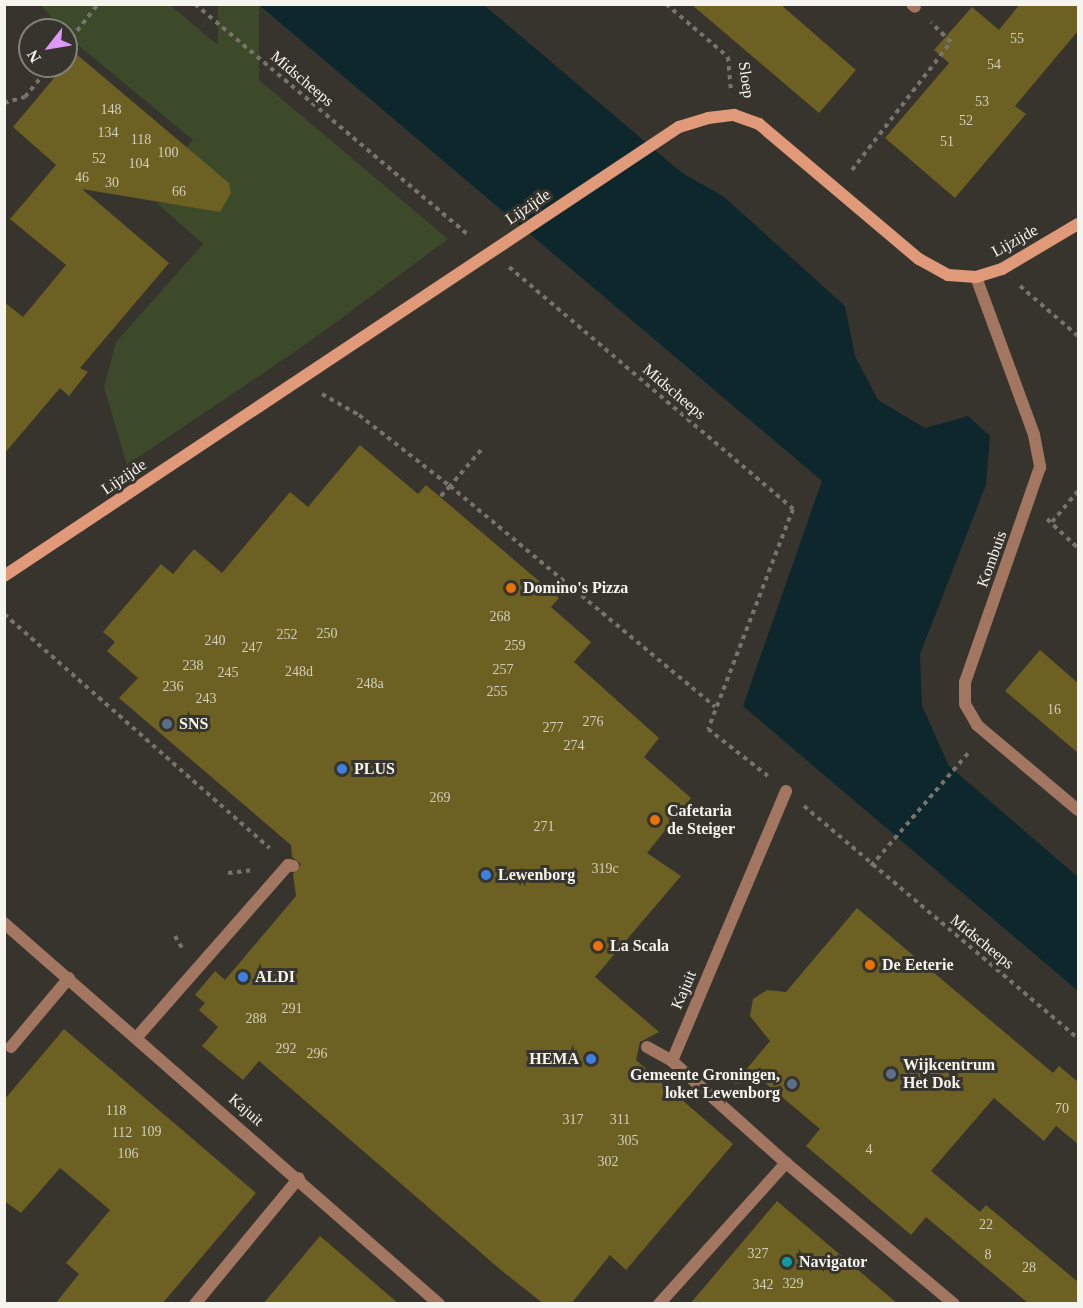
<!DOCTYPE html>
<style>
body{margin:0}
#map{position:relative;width:1083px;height:1308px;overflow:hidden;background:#36342c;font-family:Georgia,serif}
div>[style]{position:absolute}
.green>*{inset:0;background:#3c4a29;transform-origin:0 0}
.water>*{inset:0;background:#0e272d}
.building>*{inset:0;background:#6c6022}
.path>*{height:4px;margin-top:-2px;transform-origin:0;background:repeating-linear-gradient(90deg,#76746d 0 4.5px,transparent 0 9px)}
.lane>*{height:12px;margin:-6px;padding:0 6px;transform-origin:6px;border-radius:6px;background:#a37661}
.street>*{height:12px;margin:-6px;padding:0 6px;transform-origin:6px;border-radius:6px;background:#a37661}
.secondary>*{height:12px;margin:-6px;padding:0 6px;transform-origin:6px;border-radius:6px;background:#e19a79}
.dots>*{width:16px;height:16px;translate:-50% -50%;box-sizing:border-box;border:3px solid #36342c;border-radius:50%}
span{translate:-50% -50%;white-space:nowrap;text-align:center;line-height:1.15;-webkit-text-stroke:6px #36342c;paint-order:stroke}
.number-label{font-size:14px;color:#d3cfbb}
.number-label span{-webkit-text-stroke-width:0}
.street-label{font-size:16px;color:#f5f4ee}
.poi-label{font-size:16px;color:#f5f4ee;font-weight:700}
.left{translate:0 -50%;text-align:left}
.right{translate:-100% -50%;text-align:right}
.frame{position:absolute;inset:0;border:6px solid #f5f4ee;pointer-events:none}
.north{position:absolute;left:18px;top:18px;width:60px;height:60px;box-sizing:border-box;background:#36342c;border:2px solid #82817a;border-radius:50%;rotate:239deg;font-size:16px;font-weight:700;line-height:24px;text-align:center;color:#f5f4ee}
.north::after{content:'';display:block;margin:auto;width:21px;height:27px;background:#dc99f5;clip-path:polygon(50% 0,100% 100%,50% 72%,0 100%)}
</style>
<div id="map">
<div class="green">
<div style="clip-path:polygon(41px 5px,170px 5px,448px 239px,312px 340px,127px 465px,104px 387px,116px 342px,203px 244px,158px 204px,187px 170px,176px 160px,193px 140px,66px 35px)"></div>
<div style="left:218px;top:5px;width:41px;height:338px"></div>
</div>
<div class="water">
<div style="clip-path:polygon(259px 5px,484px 5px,682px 173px,723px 196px,845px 306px,855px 356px,878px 400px,925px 428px,968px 416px,990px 436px,986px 485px,920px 654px,922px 706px,949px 766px,1078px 877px,1078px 991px,743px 706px,822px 481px)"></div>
</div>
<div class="building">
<div style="clip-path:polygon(691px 4px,780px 4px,856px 70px,819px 113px)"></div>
<div style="clip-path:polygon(1020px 4px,1078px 4px,1078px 31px,1015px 106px,1026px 114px,955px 198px,885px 138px,949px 63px,934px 50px,972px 7px,999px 30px)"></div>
<div style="clip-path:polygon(75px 53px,229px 183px,231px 193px,220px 212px,82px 189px,169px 263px,80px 368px,88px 372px,69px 396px,60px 388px,4px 454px,4px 302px,23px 317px,66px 265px,10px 219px,56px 165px,13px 127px)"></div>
<div style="clip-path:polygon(360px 445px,418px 494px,426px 485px,559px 598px,551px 607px,591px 642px,574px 662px,659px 738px,644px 757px,691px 798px,647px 853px,681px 876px,595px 977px,659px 1032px,640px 1042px,636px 1060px,733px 1144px,626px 1270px,610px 1255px,571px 1304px,544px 1304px,502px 1271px,259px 1061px,243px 1080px,202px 1046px,218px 1027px,199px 1010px,205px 1003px,195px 995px,215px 971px,225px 980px,296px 896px,293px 874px,301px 864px,292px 857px,291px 845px,119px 698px,138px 678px,107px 651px,115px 642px,103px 632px,161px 564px,173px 574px,194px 549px,222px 573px,290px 492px,308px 507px)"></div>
<div style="clip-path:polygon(1040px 650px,1078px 683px,1078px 753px,1005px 691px)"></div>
<div style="clip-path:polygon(857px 908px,1053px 1073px,1059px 1066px,1078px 1082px,1078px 1144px,1056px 1126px,1044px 1141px,994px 1098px,931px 1171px,980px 1212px,986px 1205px,1078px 1282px,1078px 1304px,1029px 1304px,926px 1217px,911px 1235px,806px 1146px,820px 1129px,763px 1081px,734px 1084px,770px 1041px,750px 1016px,753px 999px,767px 990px,786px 992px)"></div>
<div style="clip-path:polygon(64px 1029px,256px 1193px,162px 1304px,55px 1304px,79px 1274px,66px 1263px,110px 1210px,60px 1168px,21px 1213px,4px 1201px,4px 1100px)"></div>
<div style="clip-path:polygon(777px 1201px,898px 1304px,690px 1304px)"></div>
<div style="clip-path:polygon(320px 1236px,399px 1304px,263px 1304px)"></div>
</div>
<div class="path">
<div style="left:195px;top:4px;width:360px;rotate:40.2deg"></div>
<div style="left:666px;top:4px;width:82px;rotate:40.5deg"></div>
<div style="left:728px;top:57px;width:34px;rotate:85deg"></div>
<div style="left:66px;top:45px;width:52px;rotate:-52deg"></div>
<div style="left:4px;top:103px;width:22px;rotate:-16deg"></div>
<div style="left:25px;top:97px;width:40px;rotate:-51deg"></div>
<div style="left:852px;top:170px;width:162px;rotate:-52.3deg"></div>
<div style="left:951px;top:42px;width:28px;rotate:-136deg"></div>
<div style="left:509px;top:267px;width:373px;rotate:40.4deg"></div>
<div style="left:793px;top:509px;width:236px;rotate:111.1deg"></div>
<div style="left:708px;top:729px;width:76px;rotate:38.1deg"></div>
<div style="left:1020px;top:286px;width:77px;rotate:40.8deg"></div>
<div style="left:322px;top:394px;width:43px;rotate:29.6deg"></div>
<div style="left:359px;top:415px;width:115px;rotate:38deg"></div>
<div style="left:450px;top:486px;width:15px;rotate:132deg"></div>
<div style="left:481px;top:450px;width:48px;rotate:130.7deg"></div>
<div style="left:450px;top:486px;width:345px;rotate:39.8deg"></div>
<div style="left:1047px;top:519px;width:42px;rotate:43.1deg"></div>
<div style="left:1052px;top:522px;width:40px;rotate:-50deg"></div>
<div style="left:4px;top:614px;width:354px;rotate:41.4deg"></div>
<div style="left:804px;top:806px;width:359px;rotate:40.3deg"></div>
<div style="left:871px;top:866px;width:152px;rotate:-49.3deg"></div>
<div style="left:228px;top:873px;width:23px;rotate:-7deg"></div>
<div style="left:175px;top:936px;width:14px;rotate:60deg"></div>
</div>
<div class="lane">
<div style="left:11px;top:1047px;width:90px;rotate:-50deg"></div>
<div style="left:195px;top:1304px;width:163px;rotate:-50.5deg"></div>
</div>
<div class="street">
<div style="left:912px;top:4px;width:4px;rotate:45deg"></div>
<div style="left:976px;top:277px;width:168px;rotate:69.8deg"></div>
<div style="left:1034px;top:435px;width:33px;rotate:79deg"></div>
<div style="left:1040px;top:467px;width:228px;rotate:109.2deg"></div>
<div style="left:965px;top:682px;width:22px;rotate:90deg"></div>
<div style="left:965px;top:704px;width:24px;rotate:60deg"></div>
<div style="left:977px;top:725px;width:132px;rotate:40.1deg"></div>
<div style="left:4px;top:923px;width:578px;rotate:41.21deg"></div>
<div style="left:137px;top:1037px;width:229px;rotate:-48.7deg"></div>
<div style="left:288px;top:865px;width:5px;rotate:11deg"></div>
<div style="left:647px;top:1047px;width:29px;rotate:29deg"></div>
<div style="left:786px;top:1163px;width:219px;rotate:40deg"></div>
<div style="left:659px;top:1304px;width:190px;rotate:-48deg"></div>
<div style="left:786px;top:1163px;width:153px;rotate:-138.2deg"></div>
<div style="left:672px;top:1061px;width:293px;rotate:-67.1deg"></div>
</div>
<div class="secondary">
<div style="left:4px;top:576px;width:811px;rotate:-33.63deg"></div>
<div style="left:679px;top:127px;width:30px;rotate:-17deg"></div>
<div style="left:708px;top:118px;width:26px;rotate:-7deg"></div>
<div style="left:734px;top:115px;width:27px;rotate:20deg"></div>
<div style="left:759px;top:124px;width:209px;rotate:40.2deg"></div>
<div style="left:919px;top:259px;width:33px;rotate:29deg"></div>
<div style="left:948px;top:275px;width:28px;rotate:4deg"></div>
<div style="left:976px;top:277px;width:27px;rotate:-17deg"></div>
<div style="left:1002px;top:269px;width:88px;rotate:-30.6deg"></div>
</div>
<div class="dots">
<div style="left:511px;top:588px;background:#e8710a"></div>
<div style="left:167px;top:724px;background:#5c6f8a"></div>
<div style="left:342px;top:769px;background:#3f7fe0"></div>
<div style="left:655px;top:820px;background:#e8710a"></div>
<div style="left:486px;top:875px;background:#3f7fe0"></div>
<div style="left:598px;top:946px;background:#e8710a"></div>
<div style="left:870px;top:965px;background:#e8710a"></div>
<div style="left:243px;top:977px;background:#3f7fe0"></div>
<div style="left:591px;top:1059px;background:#3f7fe0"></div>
<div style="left:891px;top:1074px;background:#5c6f8a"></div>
<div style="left:792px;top:1084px;background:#5c6f8a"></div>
<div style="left:787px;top:1262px;background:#0f9aa8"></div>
</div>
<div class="number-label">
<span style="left:1017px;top:39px">55</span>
<span style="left:994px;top:65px">54</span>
<span style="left:982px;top:102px">53</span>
<span style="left:111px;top:110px">148</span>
<span style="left:966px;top:121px">52</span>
<span style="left:108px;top:133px">134</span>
<span style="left:141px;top:140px">118</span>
<span style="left:947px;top:142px">51</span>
<span style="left:168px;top:153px">100</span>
<span style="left:99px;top:159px">52</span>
<span style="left:139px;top:164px">104</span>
<span style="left:82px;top:178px">46</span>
<span style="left:112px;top:183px">30</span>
<span style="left:179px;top:192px">66</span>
<span style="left:500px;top:617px">268</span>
<span style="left:327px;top:634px">250</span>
<span style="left:287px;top:635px">252</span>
<span style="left:215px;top:641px">240</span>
<span style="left:515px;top:646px">259</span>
<span style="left:252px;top:648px">247</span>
<span style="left:193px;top:666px">238</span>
<span style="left:503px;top:670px">257</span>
<span style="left:299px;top:672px">248d</span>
<span style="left:228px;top:673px">245</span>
<span style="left:370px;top:684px">248a</span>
<span style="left:173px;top:687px">236</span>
<span style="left:497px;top:692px">255</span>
<span style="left:206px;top:699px">243</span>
<span style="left:1054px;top:710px">16</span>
<span style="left:593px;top:722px">276</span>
<span style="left:553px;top:728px">277</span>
<span style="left:574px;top:746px">274</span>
<span style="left:440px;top:798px">269</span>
<span style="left:544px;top:827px">271</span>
<span style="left:605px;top:869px">319c</span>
<span style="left:292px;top:1009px">291</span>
<span style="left:256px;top:1019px">288</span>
<span style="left:286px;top:1049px">292</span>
<span style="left:317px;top:1054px">296</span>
<span style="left:1062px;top:1109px">70</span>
<span style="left:116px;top:1111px">118</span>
<span style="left:573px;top:1120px">317</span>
<span style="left:620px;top:1120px">311</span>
<span style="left:151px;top:1132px">109</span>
<span style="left:122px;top:1133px">112</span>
<span style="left:628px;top:1141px">305</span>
<span style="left:869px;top:1150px">4</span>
<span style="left:128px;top:1154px">106</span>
<span style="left:608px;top:1162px">302</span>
<span style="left:986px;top:1225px">22</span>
<span style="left:758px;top:1254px">327</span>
<span style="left:988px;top:1255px">8</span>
<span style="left:1029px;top:1268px">28</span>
<span style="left:793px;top:1284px">329</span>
<span style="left:763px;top:1285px">342</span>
</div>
<div class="street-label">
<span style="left:302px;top:79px;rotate:40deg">Midscheeps</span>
<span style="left:746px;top:80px;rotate:82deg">Sloep</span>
<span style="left:528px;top:207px;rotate:-34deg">Lijzijde</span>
<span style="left:1015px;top:241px;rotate:-29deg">Lijzijde</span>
<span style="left:674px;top:392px;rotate:40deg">Midscheeps</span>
<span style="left:124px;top:477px;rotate:-34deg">Lijzijde</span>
<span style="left:992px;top:559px;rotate:-70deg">Kombuis</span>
<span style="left:982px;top:942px;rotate:39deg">Midscheeps</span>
<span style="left:684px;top:990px;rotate:-67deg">Kajuit</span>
<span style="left:246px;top:1110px;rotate:41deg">Kajuit</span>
</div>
<div class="poi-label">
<span class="left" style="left:523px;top:588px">Domino's Pizza</span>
<span class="left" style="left:179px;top:724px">SNS</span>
<span class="left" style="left:354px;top:769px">PLUS</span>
<span class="left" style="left:667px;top:820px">Cafetaria<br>de Steiger</span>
<span class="left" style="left:498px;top:875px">Lewenborg</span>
<span class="left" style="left:610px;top:946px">La Scala</span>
<span class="left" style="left:882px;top:965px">De Eeterie</span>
<span class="left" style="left:255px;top:977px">ALDI</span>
<span class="right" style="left:579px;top:1059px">HEMA</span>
<span class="left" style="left:903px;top:1074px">Wijkcentrum<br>Het Dok</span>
<span class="right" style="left:780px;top:1084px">Gemeente Groningen,<br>loket Lewenborg</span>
<span class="left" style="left:799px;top:1262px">Navigator</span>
</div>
<div class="frame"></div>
<div class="north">N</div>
</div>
